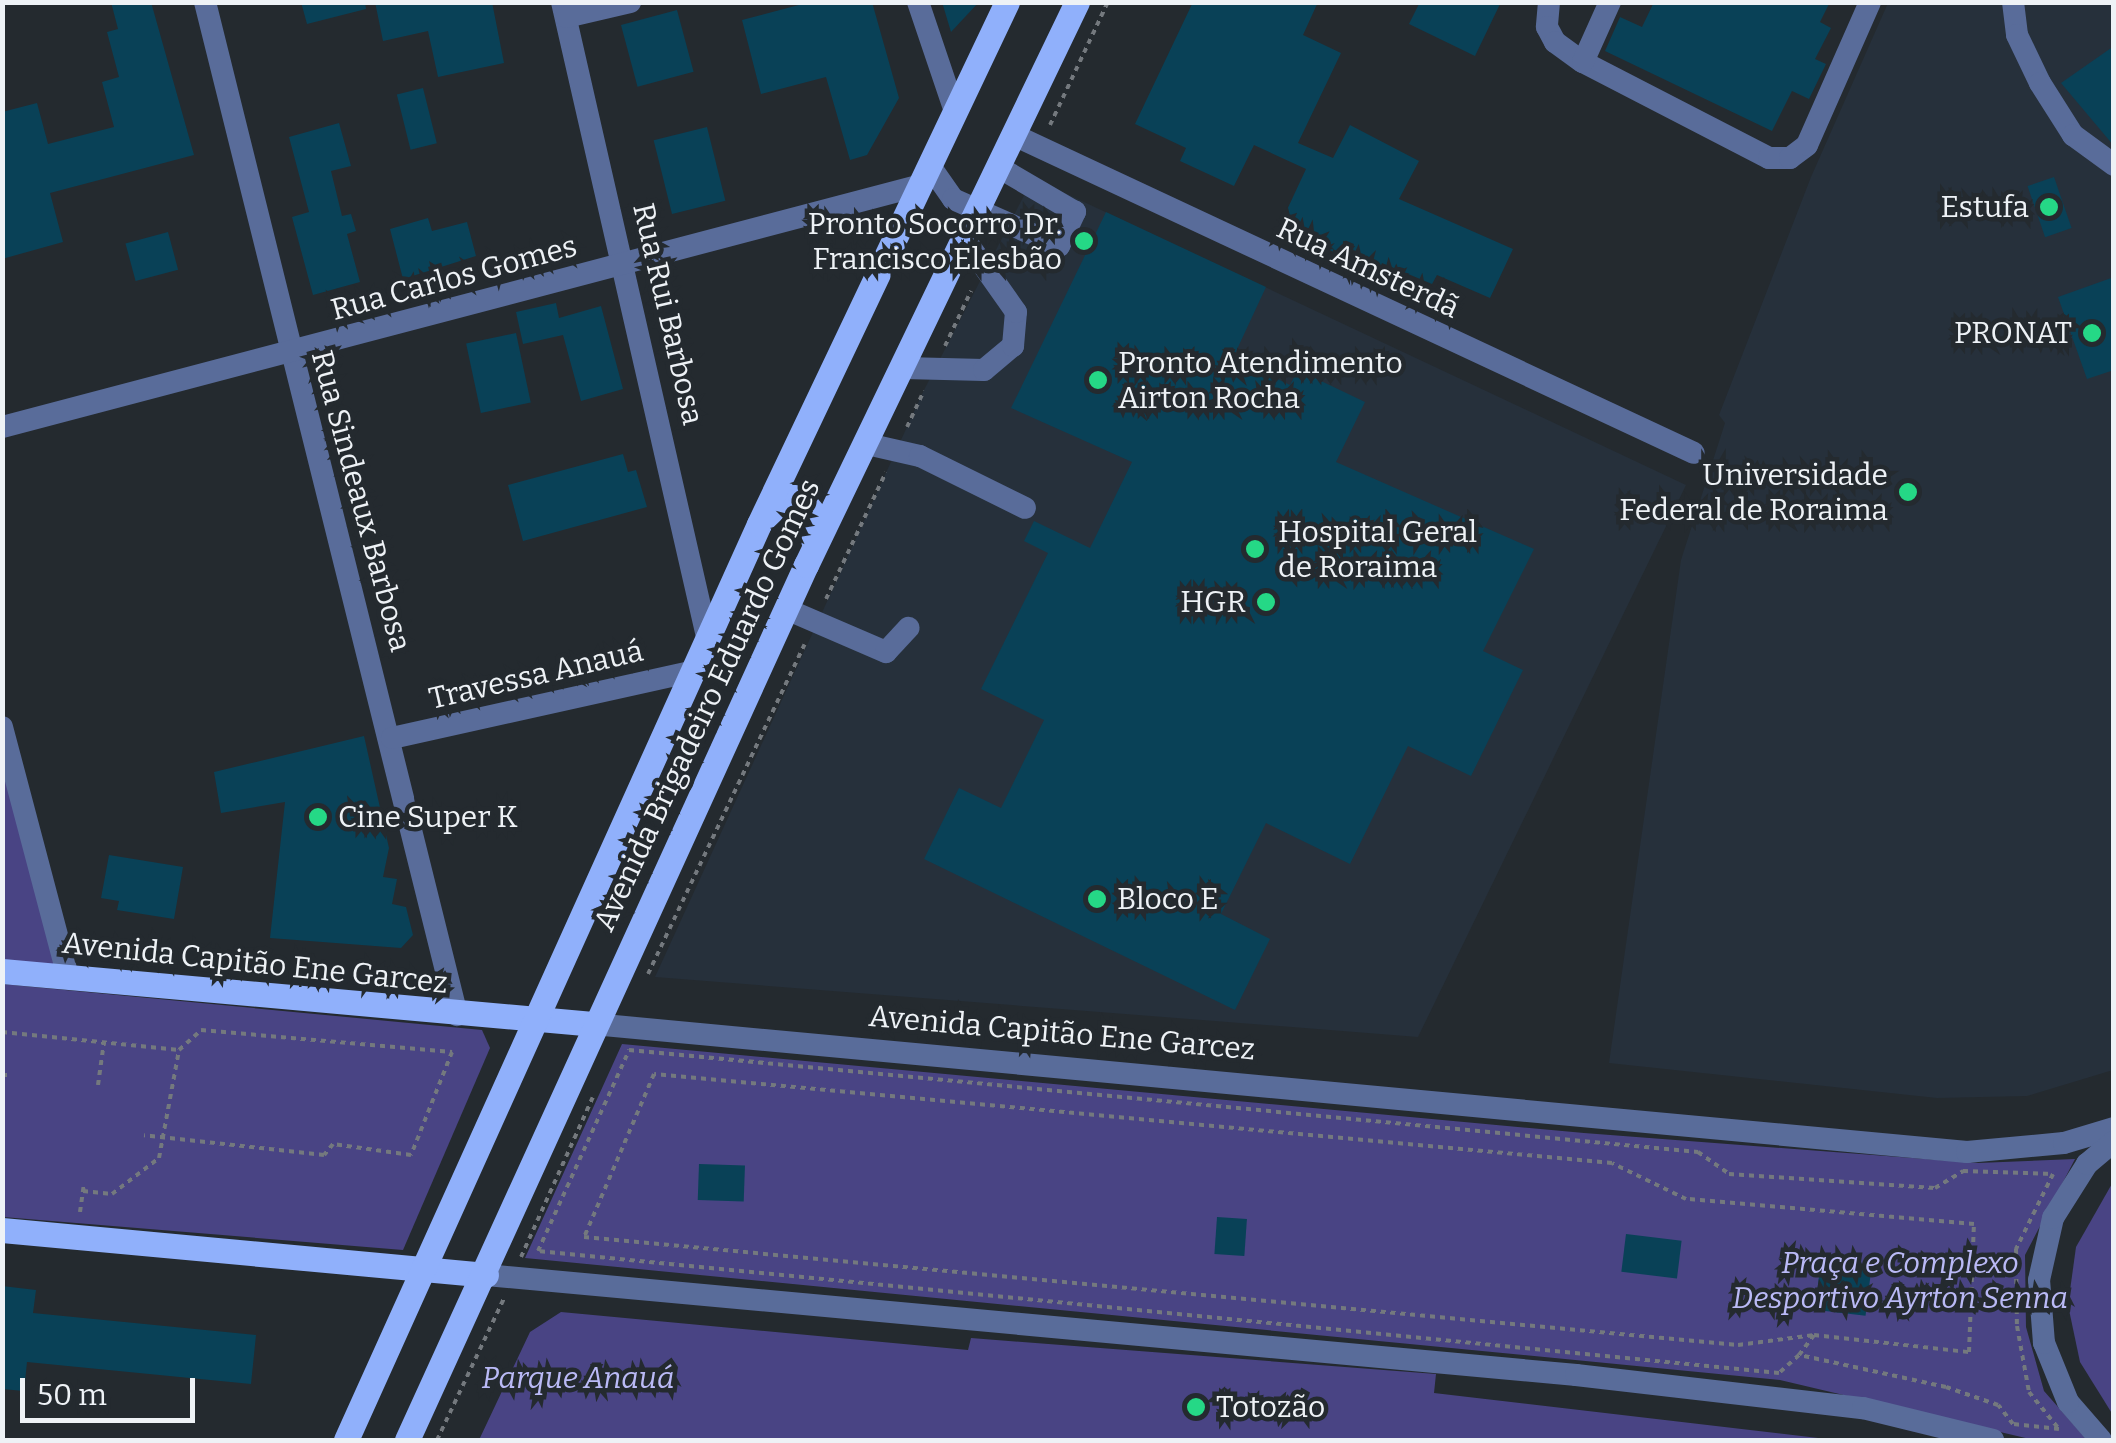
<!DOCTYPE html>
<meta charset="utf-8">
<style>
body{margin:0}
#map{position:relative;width:2116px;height:1443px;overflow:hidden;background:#242a2f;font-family:Bitter,serif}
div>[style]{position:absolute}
.built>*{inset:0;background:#26303b}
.green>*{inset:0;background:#494484}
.building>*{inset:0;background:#094157;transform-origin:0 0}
.path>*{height:4px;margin-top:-2px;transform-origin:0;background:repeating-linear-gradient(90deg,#74797e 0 5px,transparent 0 10px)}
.minor>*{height:22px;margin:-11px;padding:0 11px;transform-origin:11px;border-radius:11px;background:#596c9a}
.major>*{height:25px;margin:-12.5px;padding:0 12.5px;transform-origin:12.5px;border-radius:12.5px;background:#90b0fb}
.dots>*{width:28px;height:28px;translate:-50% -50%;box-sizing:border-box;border:5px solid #242a2f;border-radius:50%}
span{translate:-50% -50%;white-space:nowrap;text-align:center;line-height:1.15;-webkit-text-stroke:9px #242a2f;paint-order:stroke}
.poi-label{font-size:30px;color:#eef2f6}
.right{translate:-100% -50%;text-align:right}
.left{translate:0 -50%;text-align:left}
.street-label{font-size:30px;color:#eef2f6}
.park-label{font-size:30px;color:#babaf6;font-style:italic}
.frame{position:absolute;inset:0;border:5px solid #eef2f6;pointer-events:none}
.scale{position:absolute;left:20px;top:1378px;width:175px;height:45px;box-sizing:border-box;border:5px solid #eef2f6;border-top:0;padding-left:12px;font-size:30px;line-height:35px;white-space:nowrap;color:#eef2f6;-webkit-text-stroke:8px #242a2f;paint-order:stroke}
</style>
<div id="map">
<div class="built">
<div style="clip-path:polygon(1888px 3px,2113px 3px,2113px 1070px,2027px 1096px,1937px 1098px,1609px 1063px,1681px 560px,1725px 423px,1719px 415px,1811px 177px)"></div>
<div style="clip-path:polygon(1033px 178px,1686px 485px,1418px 1037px,655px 977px,923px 392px)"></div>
</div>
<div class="green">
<div style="clip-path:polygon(3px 727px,68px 977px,3px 971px)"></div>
<div style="clip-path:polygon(2px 984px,482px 1030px,490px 1048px,403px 1250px,3px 1217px)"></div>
<div style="clip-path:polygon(622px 1044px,1584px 1133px,1978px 1163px,2075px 1159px,2025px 1255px,2026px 1327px,2044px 1391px,2087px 1440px,2034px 1440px,1780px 1380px,525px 1258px)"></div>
<div style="clip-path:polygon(2113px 1182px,2113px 1415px,2080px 1362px,2068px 1305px,2076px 1247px)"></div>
<div style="clip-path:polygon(561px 1312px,968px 1350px,971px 1338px,1436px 1374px,1434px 1393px,1835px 1440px,479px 1440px,530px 1332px)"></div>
</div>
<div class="building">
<div style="clip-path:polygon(111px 2px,151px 2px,194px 155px,50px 193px,63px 242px,2px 259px,2px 112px,37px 103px,48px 144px,114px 127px,102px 82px,119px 77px,107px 32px,118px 29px)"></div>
<div style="clip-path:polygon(301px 2px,365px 2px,366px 9px,307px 24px)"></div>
<div style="clip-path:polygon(375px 2px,492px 2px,504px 63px,438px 77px,428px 31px,383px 41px)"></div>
<div style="clip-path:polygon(810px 2px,872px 2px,899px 98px,867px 155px,850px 160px,826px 77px,761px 94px,742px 20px)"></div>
<div style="clip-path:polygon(942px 2px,979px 2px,951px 32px)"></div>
<div style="clip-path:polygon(1193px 2px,1318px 2px,1303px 35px,1341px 53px,1298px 143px,1333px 158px,1350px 125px,1419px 161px,1399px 199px,1513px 249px,1490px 298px,1437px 275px,1432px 284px,1382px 263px,1378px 272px,1279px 227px,1306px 169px,1254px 145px,1234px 186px,1180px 161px,1186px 148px,1135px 124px)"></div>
<div style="clip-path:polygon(1420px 2px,1501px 2px,1475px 56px,1409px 24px)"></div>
<div style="clip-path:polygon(1654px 2px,1830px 2px,1820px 22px,1831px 28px,1815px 59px,1826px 64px,1809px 99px,1792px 91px,1772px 131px,1605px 51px,1620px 17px,1642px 27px)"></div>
<div style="left:677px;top:10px;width:64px;height:58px;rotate:75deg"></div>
<div style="clip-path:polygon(2114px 46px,2114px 146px,2061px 83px)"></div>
<div style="left:423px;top:88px;width:57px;height:27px;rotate:76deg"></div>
<div style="clip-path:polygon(339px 123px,351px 166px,331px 171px,342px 216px,351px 214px,356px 231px,347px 234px,360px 282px,313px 295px,292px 217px,309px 212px,289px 137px)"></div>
<div style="left:707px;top:127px;width:76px;height:55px;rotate:76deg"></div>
<div style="left:2054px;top:177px;width:54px;height:28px;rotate:71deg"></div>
<div style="clip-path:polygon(1106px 212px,1266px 287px,1233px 358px,1290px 385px,1298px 370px,1365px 402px,1336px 462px,1534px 549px,1483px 651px,1523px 670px,1471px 776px,1408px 746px,1350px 864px,1266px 823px,1221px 914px,1270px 939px,1235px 1010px,924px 859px,959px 788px,1001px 808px,1044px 720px,981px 689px,1048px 553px,1024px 541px,1034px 521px,1090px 548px,1132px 462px,1011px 408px)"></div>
<div style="clip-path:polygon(428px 218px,432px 231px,467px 222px,476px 256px,403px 279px,390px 229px)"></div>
<div style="left:168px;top:232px;width:39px;height:44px;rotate:75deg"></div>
<div style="clip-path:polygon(2114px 277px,2114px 370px,2087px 379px,2058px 297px)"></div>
<div style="clip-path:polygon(556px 303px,559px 318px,601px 306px,623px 389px,581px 401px,563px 335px,523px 344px,516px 312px)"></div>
<div style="left:516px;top:333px;width:71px;height:51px;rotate:78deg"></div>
<div style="clip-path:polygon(623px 454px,628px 472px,636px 470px,647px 507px,523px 541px,508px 485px)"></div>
<div style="clip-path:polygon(364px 736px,389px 848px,383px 877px,397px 879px,392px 904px,406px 907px,413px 935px,401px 948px,270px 938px,285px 802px,221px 813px,214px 772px)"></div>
<div style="clip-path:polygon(109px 855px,183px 867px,174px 919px,117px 910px,119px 901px,101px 898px)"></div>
<div style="left:699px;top:1164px;width:46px;height:36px;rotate:2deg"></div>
<div style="left:1217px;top:1217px;width:30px;height:37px;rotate:4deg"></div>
<div style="left:1626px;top:1234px;width:56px;height:38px;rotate:7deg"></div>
<div style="left:1821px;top:1260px;width:51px;height:50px;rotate:7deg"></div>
<div style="clip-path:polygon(2px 1286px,36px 1290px,33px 1313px,256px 1335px,251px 1384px,27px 1362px,24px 1391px,2px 1389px)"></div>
</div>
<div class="path">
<div style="left:1050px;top:125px;width:136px;rotate:-64.8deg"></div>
<div style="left:945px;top:346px;width:61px;rotate:-64.7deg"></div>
<div style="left:907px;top:427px;width:40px;rotate:-65deg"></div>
<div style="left:826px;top:599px;width:140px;rotate:-64.7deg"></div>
<div style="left:648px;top:974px;width:365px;rotate:-64.6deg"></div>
<div style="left:2px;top:1032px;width:178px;rotate:5.8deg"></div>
<div style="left:179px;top:1050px;width:30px;rotate:-42deg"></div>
<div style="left:201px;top:1030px;width:252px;rotate:5deg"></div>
<div style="left:452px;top:1052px;width:111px;rotate:111.7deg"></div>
<div style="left:411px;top:1155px;width:79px;rotate:-172deg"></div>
<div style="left:333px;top:1144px;width:14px;rotate:129deg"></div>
<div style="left:324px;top:1155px;width:181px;rotate:-173.7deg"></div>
<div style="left:629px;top:1050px;width:1074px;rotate:5.45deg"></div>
<div style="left:1698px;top:1152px;width:38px;rotate:35deg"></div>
<div style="left:1729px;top:1174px;width:206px;rotate:3.9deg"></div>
<div style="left:1935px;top:1188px;width:33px;rotate:-31deg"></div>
<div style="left:1963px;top:1171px;width:90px;rotate:1.9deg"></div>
<div style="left:2053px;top:1174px;width:84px;rotate:116.3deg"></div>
<div style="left:2016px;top:1249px;width:77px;rotate:89.3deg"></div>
<div style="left:2017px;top:1326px;width:67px;rotate:79.7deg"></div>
<div style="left:2029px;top:1392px;width:48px;rotate:51deg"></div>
<div style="left:2059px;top:1429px;width:46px;rotate:-173.8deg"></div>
<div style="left:2013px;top:1424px;width:24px;rotate:-128deg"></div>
<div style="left:1998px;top:1405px;width:55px;rotate:-160.9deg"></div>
<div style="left:1946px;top:1387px;width:150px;rotate:-167.7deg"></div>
<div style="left:1799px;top:1355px;width:27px;rotate:138deg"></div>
<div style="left:1779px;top:1373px;width:1247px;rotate:-174.39deg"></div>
<div style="left:538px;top:1251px;width:221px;rotate:-65.6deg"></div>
<div style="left:2px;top:1075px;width:9px"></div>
<div style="left:98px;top:1085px;width:43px;rotate:-82.1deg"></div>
<div style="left:83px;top:1191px;width:29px;rotate:6deg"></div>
<div style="left:112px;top:1194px;width:59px;rotate:-37.5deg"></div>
<div style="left:159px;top:1158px;width:110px;rotate:-79.5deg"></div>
<div style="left:80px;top:1212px;width:28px;rotate:-82deg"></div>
<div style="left:521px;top:1257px;width:175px;rotate:-65.8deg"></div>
<div style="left:1799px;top:1355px;width:25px;rotate:-53deg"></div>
<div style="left:1814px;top:1335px;width:156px;rotate:6.3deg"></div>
<div style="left:1969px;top:1352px;width:128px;rotate:-87.8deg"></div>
<div style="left:1974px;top:1224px;width:289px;rotate:-175deg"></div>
<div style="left:1686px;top:1199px;width:82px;rotate:-154.1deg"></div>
<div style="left:1612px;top:1163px;width:962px;rotate:-174.69deg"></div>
<div style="left:654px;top:1074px;width:177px;rotate:113.2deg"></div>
<div style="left:584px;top:1237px;width:1159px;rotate:5.35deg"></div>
<div style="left:1738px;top:1345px;width:77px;rotate:-7.5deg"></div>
<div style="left:437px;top:1440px;width:157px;rotate:-64.7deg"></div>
</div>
<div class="minor">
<div style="left:205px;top:2px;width:1044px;rotate:76.03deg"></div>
<div style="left:562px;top:2px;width:655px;rotate:77.13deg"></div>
<div style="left:918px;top:2px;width:115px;rotate:71.3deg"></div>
<div style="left:1549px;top:2px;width:25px;rotate:95deg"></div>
<div style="left:1547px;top:27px;width:17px;rotate:62deg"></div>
<div style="left:1555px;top:42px;width:34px;rotate:36deg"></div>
<div style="left:1583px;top:62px;width:209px;rotate:27.3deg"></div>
<div style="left:1769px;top:158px;width:21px"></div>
<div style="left:1790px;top:158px;width:21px;rotate:-37deg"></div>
<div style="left:1807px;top:145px;width:156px;rotate:-66.2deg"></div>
<div style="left:2013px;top:2px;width:33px;rotate:83deg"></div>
<div style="left:2017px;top:35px;width:53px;rotate:64.4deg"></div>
<div style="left:2040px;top:83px;width:62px;rotate:57.6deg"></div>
<div style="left:2073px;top:135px;width:51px;rotate:36.2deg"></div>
<div style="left:566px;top:17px;width:66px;rotate:-13.2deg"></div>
<div style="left:1583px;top:62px;width:66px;rotate:-65.8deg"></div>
<div style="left:1016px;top:136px;width:748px;rotate:25.06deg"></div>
<div style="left:930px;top:166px;width:40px;rotate:55.1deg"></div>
<div style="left:953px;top:199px;width:116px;rotate:23.9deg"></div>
<div style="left:1059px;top:246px;width:38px;rotate:-65deg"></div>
<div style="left:1075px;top:212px;width:87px;rotate:-149.6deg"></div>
<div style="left:904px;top:368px;width:80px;rotate:1.4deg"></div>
<div style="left:984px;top:370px;width:38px;rotate:-40deg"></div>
<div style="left:1013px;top:346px;width:34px;rotate:-85deg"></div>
<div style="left:1016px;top:312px;width:87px;rotate:-125.2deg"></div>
<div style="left:2px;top:427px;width:950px;rotate:-14.75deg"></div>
<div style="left:867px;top:444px;width:54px;rotate:12.8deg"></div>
<div style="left:920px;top:456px;width:117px;rotate:26.3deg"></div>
<div style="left:786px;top:609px;width:109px;rotate:23.3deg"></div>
<div style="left:886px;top:652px;width:33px;rotate:-47deg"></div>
<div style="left:2px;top:727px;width:259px;rotate:75.2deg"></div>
<div style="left:392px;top:738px;width:309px;rotate:-12.5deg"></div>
<div style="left:593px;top:1024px;width:1380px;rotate:5.32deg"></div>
<div style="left:1967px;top:1152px;width:97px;rotate:-5.3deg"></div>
<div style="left:2064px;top:1143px;width:52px;rotate:-16.7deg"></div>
<div style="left:486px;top:1275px;width:1095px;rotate:5.24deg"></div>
<div style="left:1576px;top:1375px;width:289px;rotate:6.6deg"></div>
<div style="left:1863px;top:1408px;width:134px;rotate:13.8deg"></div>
<div style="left:2101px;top:1440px;width:50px;rotate:-131deg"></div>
<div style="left:2068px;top:1402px;width:64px;rotate:-112.1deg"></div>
<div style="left:2044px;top:1343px;width:63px;rotate:-94.5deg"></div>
<div style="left:2039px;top:1280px;width:64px;rotate:-77.3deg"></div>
<div style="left:2053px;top:1218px;width:64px;rotate:-57.8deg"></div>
<div style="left:2087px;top:1164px;width:35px;rotate:-40deg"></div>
</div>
<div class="major">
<div style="left:765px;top:517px;width:29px;rotate:-44deg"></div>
<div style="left:786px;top:497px;width:14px"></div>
<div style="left:800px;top:497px;width:26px;rotate:50deg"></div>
<div style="left:817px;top:517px;width:24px;rotate:99deg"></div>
<div style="left:2px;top:971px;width:593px;rotate:5.12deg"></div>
<div style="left:2px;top:1230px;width:486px;rotate:5.3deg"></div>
<div style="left:346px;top:1440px;width:1005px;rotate:-65.73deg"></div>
<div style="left:759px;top:524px;width:578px;rotate:-64.59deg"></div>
<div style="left:407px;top:1440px;width:962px;rotate:-65.49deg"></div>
<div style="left:806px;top:565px;width:625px;rotate:-64.3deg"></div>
</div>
<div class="dots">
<div style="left:2049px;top:207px;background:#25d886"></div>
<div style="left:1084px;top:241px;background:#25d886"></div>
<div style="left:2092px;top:333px;background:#25d886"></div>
<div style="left:1098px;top:380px;background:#25d886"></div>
<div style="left:1908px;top:492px;background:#25d886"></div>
<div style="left:1255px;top:549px;background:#25d886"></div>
<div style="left:1266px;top:602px;background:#25d886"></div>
<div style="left:318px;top:817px;background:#25d886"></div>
<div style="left:1097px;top:899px;background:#25d886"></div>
<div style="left:1196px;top:1407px;background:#25d886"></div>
</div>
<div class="poi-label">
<span class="right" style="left:2029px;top:207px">Estufa</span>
<span class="right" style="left:1062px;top:241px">Pronto Socorro Dr.<br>Francisco Elesbão</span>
<span class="right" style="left:2072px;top:333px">PRONAT</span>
<span class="left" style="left:1118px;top:380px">Pronto Atendimento<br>Airton Rocha</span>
<span class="right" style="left:1888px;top:492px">Universidade<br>Federal de Roraima</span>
<span class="left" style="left:1278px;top:549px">Hospital Geral<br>de Roraima</span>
<span class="right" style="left:1246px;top:602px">HGR</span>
<span class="left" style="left:338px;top:817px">Cine Super K</span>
<span class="left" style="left:1117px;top:899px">Bloco E</span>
<span class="left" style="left:1216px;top:1407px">Totozão</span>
</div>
<div class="street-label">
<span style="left:1368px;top:268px;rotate:25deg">Rua Amsterdã</span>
<span style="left:454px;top:278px;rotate:-15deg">Rua Carlos Gomes</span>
<span style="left:668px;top:314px;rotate:77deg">Rua Rui Barbosa</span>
<span style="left:361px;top:501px;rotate:75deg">Rua Sindeaux Barbosa</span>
<span style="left:536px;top:675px;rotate:-13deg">Travessa Anauá</span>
<span style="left:707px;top:705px;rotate:-65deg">Avenida Brigadeiro Eduardo Gomes</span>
<span style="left:255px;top:963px;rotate:6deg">Avenida Capitão Ene Garcez</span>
<span style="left:1062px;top:1033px;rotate:5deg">Avenida Capitão Ene Garcez</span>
</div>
<div class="park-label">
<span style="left:1900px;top:1280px">Praça e Complexo<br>Desportivo Ayrton Senna</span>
<span style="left:578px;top:1378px">Parque Anauá</span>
</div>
<div class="frame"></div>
<div class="scale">50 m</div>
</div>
